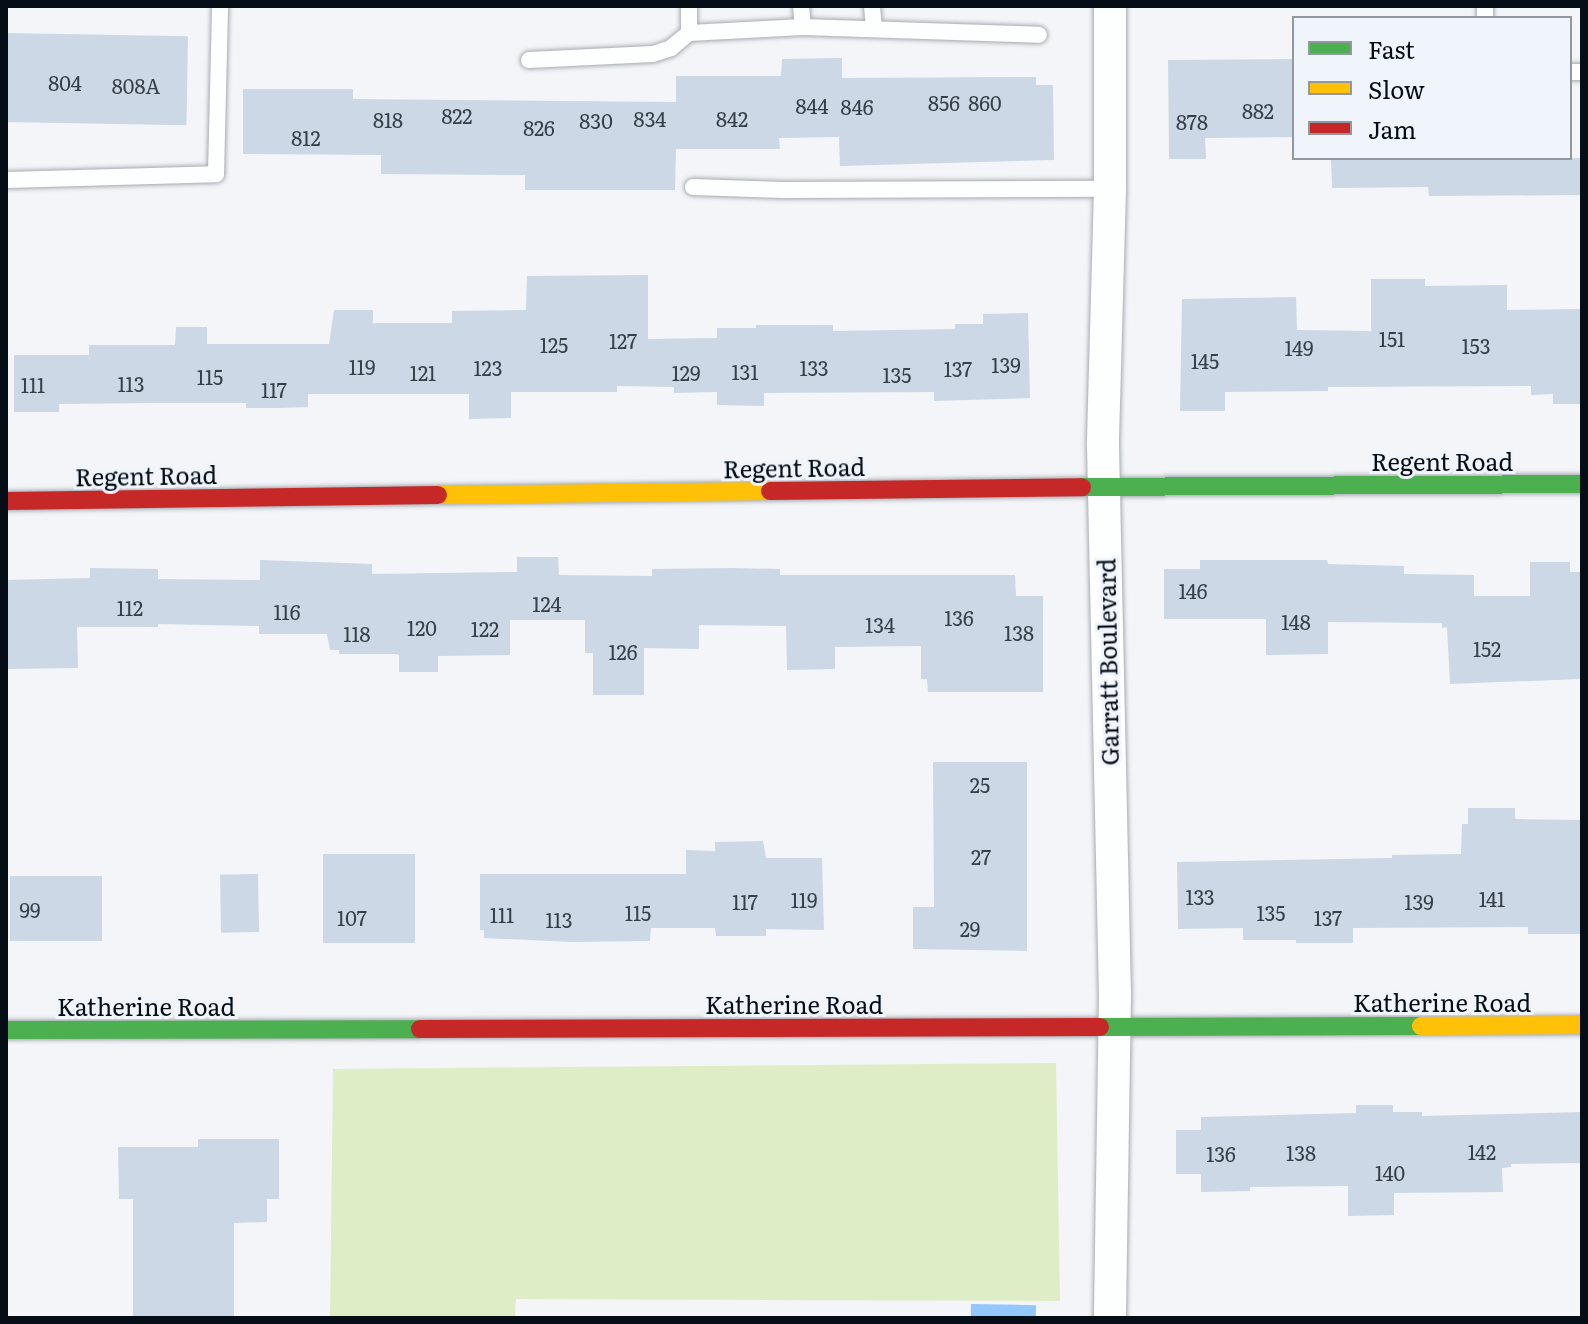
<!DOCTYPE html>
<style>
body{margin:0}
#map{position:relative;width:1588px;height:1324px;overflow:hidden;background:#f3f5f8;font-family:Literata,serif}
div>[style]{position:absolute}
.green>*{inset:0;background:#deedc6}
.water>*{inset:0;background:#94c7fc;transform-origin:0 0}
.building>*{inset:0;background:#ccd8e5;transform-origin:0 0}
.roads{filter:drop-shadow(0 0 2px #a7acb2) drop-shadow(0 0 2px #a7acb2)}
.lane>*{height:16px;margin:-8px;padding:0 8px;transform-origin:8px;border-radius:8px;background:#fdfefe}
.street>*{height:32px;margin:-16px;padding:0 16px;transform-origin:16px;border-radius:16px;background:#fdfefe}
.fast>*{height:18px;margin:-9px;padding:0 9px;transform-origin:9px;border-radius:9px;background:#4caf50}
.slow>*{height:18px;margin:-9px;padding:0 9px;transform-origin:9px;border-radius:9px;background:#ffc107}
.jam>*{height:18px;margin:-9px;padding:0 9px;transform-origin:9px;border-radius:9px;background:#c62828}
span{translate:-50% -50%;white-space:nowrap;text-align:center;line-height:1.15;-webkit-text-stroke:6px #f0f5fb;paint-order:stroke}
.number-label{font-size:20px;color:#37404a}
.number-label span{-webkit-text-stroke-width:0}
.street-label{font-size:24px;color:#050d16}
.frame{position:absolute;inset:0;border:8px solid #050d16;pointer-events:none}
.legend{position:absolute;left:1292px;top:16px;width:280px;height:144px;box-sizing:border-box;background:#f0f5fb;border:2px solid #92989f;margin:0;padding:10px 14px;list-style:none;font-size:24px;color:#050d16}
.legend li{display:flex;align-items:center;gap:16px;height:40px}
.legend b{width:40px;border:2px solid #92989f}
</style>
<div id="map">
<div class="green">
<div style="clip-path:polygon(1056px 1063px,1060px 1301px,516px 1299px,515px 1318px,330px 1318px,333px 1069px)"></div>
</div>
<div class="water">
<div style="left:971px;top:1304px;width:65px;height:14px;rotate:1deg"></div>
</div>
<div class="building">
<div style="left:6px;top:33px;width:182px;height:89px;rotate:1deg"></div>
<div style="clip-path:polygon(842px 58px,842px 78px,1036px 77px,1036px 85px,1053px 85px,1054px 160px,840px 166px,839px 137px,779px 138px,780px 149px,676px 149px,675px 190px,525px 190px,525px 175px,381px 174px,381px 155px,243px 154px,243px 89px,353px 89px,353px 99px,676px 102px,676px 76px,781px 76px,782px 59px)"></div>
<div style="clip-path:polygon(1294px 59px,1294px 137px,1205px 138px,1206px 159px,1169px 159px,1168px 60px)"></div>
<div style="clip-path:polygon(1331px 158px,1582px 158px,1582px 195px,1429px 196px,1428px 187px,1332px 188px)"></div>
<div style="clip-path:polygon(648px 275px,648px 339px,717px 338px,717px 328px,756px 328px,756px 325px,833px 325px,833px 331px,955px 329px,955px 324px,983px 324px,983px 314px,1028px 313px,1030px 398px,934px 401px,934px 392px,764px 393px,764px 406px,717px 405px,717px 392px,674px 393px,674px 387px,617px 386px,617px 392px,511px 392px,511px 418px,469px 419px,469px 394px,308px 394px,308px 407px,277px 408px,246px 408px,246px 403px,156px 403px,59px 404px,59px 412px,14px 412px,14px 355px,89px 355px,89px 345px,175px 345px,176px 327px,207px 327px,207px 344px,329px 344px,334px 310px,373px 310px,373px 323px,452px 323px,452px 311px,526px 310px,527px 276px)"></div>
<div style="clip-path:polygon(1371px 279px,1425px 279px,1425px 286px,1507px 285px,1507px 310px,1582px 309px,1581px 404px,1553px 404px,1553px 394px,1531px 395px,1531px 386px,1328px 387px,1328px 391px,1225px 392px,1225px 411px,1180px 411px,1182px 299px,1296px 297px,1297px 330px,1371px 331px)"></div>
<div style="clip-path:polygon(517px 557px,558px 557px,559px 575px,652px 576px,652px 569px,733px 568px,780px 569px,780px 575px,1015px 575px,1016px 596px,1043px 596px,1043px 692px,928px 692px,927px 679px,921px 679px,921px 646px,835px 647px,835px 669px,787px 670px,786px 626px,699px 625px,699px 649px,644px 648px,644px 695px,593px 695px,593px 653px,585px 653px,585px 620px,510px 620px,510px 655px,438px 656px,438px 672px,399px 672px,399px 655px,395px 654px,339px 654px,339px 650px,330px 650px,327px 634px,259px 634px,259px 626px,158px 624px,158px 627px,77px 627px,78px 668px,6px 669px,6px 580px,90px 578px,90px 568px,158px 569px,158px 579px,260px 580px,260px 560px,372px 564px,372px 574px,517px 572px)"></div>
<div style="clip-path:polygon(1200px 560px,1327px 560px,1328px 564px,1404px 566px,1404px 574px,1474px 575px,1474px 596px,1530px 596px,1530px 562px,1570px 562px,1570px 572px,1582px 572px,1581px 679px,1450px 684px,1447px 627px,1442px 628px,1442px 623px,1328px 622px,1328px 654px,1266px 655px,1266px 619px,1164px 619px,1164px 569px,1200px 569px)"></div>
<div style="clip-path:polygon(933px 762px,1027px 762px,1027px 951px,913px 949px,913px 907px,934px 907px)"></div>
<div style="clip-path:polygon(1468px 808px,1515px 808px,1515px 819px,1582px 820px,1582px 934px,1528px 934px,1528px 927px,1353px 928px,1353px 943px,1296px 943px,1296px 940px,1243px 940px,1243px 928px,1178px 929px,1177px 862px,1392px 858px,1392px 855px,1461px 854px,1462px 824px,1468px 824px)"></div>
<div style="clip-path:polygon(763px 841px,766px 858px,822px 858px,824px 930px,766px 929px,766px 936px,716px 936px,715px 928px,651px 928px,650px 941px,572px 942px,484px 938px,484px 930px,480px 930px,480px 874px,686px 874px,686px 850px,715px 851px,715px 842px)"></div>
<div style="left:323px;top:854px;width:92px;height:89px"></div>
<div style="left:258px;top:874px;width:58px;height:38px;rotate:89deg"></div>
<div style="left:10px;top:876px;width:92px;height:65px"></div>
<div style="clip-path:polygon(1356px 1105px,1393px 1105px,1393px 1112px,1422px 1112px,1422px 1116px,1582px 1112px,1582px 1163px,1511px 1164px,1511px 1167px,1502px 1168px,1503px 1192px,1394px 1193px,1394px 1215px,1348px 1216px,1348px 1186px,1250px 1187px,1250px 1191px,1201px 1192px,1201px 1174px,1176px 1174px,1176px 1130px,1201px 1130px,1201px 1117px,1356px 1113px)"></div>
<div style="clip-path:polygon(198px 1139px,279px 1139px,279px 1199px,267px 1199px,267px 1222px,234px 1223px,234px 1318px,133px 1318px,133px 1199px,119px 1199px,118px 1147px,198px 1147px)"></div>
</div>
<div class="roads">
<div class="lane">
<div style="left:689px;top:6px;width:27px;rotate:90deg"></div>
<div style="left:689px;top:33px;width:114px;rotate:-3deg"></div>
<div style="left:803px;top:27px;width:236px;rotate:1.9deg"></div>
<div style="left:801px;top:6px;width:21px;rotate:85deg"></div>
<div style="left:872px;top:6px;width:23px;rotate:85deg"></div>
<div style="left:1485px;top:6px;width:12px;rotate:90deg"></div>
<div style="left:529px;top:60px;width:124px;rotate:-2.8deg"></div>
<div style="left:653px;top:54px;width:19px;rotate:-18deg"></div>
<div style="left:671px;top:48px;width:23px;rotate:-40deg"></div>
<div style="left:1570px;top:72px;width:12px"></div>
<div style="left:6px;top:180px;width:210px;rotate:-1.6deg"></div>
<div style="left:216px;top:174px;width:168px;rotate:-88.6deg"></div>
<div style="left:693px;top:187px;width:90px;rotate:1.9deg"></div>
<div style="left:783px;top:190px;width:327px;rotate:-0.2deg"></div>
</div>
<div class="street">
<div style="left:1110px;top:6px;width:183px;rotate:90deg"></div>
<div style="left:1110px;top:189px;width:257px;rotate:91.6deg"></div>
<div style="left:1103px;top:446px;width:548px;rotate:88.75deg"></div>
<div style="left:1115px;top:994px;width:324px;rotate:90.9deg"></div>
</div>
<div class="fast">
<div style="left:1082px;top:487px;width:500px;rotate:-0.34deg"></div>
<div style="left:1100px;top:1027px;width:321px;rotate:-0.2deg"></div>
<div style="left:6px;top:1030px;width:414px;rotate:-0.1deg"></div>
</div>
<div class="slow">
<div style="left:438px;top:495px;width:332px;rotate:-0.7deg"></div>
<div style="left:1421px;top:1026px;width:161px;rotate:-0.4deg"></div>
</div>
<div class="jam">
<div style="left:770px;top:491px;width:312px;rotate:-0.7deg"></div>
<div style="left:6px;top:501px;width:432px;rotate:-0.8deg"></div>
<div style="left:420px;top:1029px;width:680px;rotate:-0.17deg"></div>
</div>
</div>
<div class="number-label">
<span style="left:65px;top:82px">804</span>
<span style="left:136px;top:85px">808A</span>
<span style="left:944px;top:102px">856</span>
<span style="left:985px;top:102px">860</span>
<span style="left:812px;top:105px">844</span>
<span style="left:857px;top:106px">846</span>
<span style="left:1258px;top:110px">882</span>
<span style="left:457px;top:115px">822</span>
<span style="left:650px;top:118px">834</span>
<span style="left:732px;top:118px">842</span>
<span style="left:388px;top:119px">818</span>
<span style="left:596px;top:120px">830</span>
<span style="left:1192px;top:121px">878</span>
<span style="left:539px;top:127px">826</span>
<span style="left:306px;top:137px">812</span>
<span style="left:1392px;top:338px">151</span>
<span style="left:623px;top:340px">127</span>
<span style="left:554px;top:344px">125</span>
<span style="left:1476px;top:345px">153</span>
<span style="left:1299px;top:347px">149</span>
<span style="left:1205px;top:360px">145</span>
<span style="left:1006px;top:364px">139</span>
<span style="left:362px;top:366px">119</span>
<span style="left:488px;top:367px">123</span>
<span style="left:814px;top:367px">133</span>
<span style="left:958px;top:368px">137</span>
<span style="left:745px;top:371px">131</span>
<span style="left:423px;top:372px">121</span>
<span style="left:686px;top:372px">129</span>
<span style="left:897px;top:374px">135</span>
<span style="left:210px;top:376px">115</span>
<span style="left:131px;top:383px">113</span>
<span style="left:33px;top:384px">111</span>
<span style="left:274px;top:389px">117</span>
<span style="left:1193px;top:590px">146</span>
<span style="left:547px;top:603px">124</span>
<span style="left:130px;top:607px">112</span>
<span style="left:287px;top:611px">116</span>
<span style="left:959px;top:617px">136</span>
<span style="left:1296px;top:621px">148</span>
<span style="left:880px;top:624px">134</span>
<span style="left:422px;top:627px">120</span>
<span style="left:485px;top:628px">122</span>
<span style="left:1019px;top:632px">138</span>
<span style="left:357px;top:633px">118</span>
<span style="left:1487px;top:648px">152</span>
<span style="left:623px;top:651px">126</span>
<span style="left:980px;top:784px">25</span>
<span style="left:981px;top:856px">27</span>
<span style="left:1200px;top:896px">133</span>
<span style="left:1492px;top:898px">141</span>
<span style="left:804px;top:899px">119</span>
<span style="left:745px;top:901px">117</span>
<span style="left:1419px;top:901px">139</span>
<span style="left:30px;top:909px">99</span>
<span style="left:638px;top:912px">115</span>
<span style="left:1271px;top:912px">135</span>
<span style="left:502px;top:914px">111</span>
<span style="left:352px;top:917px">107</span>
<span style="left:1328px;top:917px">137</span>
<span style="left:559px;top:919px">113</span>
<span style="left:970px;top:928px">29</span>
<span style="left:1482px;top:1151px">142</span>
<span style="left:1301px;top:1152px">138</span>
<span style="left:1221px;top:1153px">136</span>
<span style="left:1390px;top:1172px">140</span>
</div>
<div class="street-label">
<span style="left:1442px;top:461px">Regent Road</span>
<span style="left:794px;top:467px;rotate:-1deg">Regent Road</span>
<span style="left:146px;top:475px;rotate:-1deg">Regent Road</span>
<span style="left:1107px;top:662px;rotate:-91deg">Garratt Boulevard</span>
<span style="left:1442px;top:1002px">Katherine Road</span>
<span style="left:794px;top:1004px">Katherine Road</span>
<span style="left:146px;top:1006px">Katherine Road</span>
</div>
<div class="frame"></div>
<ul class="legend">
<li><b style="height:10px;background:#4caf50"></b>Fast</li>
<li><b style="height:10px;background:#ffc107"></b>Slow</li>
<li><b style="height:10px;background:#c62828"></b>Jam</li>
</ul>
</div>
